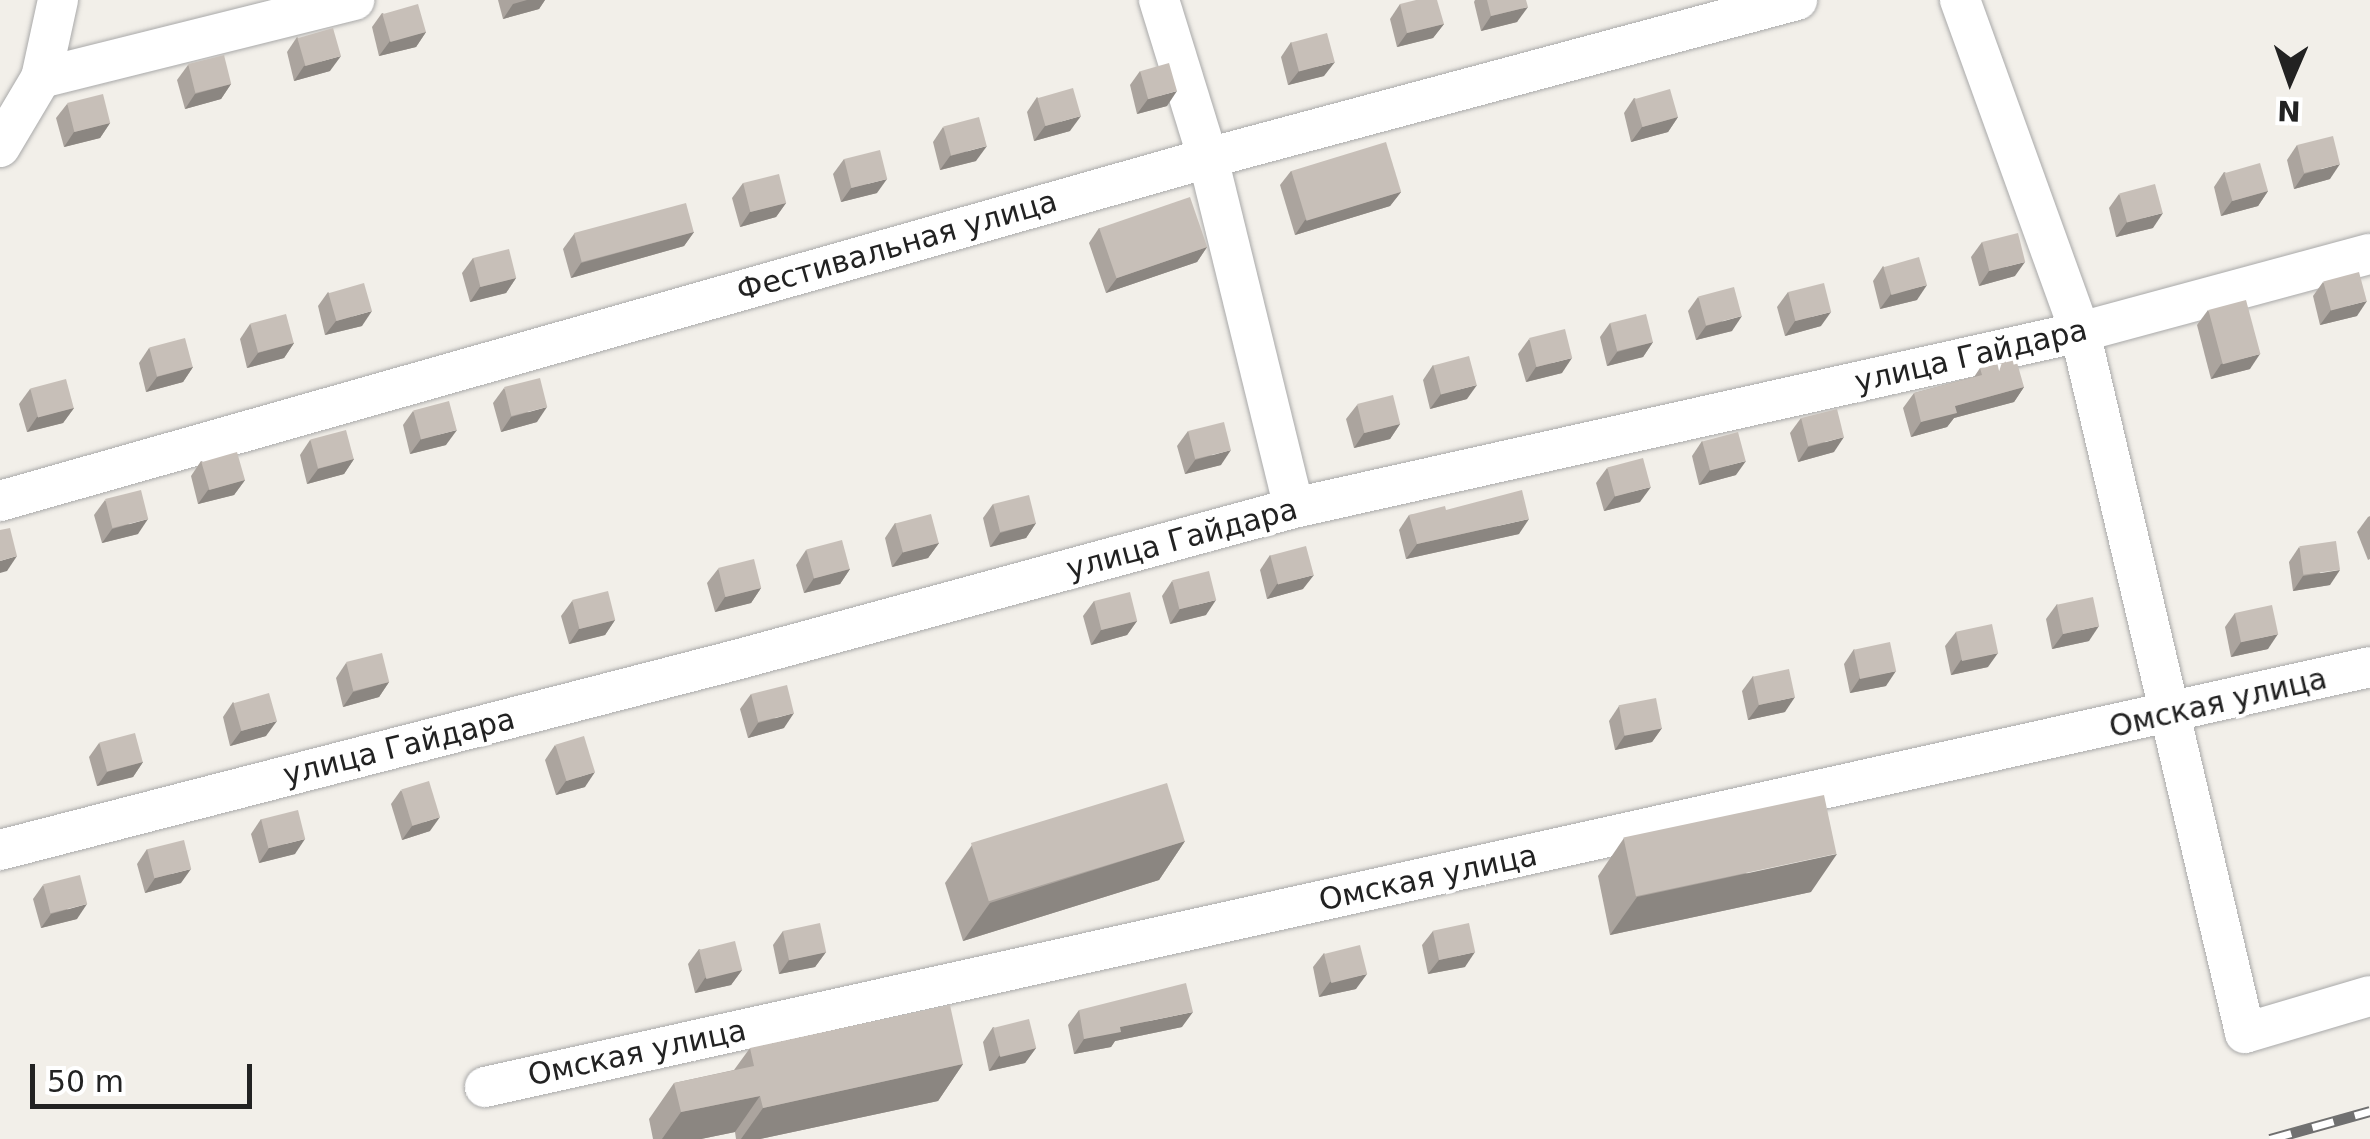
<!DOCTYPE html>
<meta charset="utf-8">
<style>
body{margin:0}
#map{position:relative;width:2370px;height:1139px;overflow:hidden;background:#f2efe9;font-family:"DejaVu Sans",sans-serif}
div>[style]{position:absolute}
.roads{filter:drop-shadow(0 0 2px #a9a9a9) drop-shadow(0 0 2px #a9a9a9)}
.minor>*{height:40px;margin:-20px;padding:0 20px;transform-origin:20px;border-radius:20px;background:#fff}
.rail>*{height:11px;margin-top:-5.5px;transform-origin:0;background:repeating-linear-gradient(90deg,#fff 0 22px,#707070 0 44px);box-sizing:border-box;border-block:2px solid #707070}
.wall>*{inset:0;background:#aba49e}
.shaded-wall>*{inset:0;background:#8b8681}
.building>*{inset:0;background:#c7bfb8;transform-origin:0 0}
span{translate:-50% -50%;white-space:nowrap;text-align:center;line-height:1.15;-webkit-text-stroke:8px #fff;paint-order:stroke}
.street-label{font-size:30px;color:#222}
.north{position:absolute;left:2240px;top:30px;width:100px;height:100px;-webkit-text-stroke:8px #fff;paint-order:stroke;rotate:182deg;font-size:28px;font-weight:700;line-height:40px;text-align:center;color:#222}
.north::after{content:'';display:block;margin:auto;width:35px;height:45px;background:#222;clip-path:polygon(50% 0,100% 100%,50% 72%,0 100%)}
.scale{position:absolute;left:30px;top:1064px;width:222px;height:45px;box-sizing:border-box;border:5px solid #222;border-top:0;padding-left:12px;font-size:30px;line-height:35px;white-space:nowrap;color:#222;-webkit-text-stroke:8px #fff;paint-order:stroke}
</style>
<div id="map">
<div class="roads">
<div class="minor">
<div style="left:1159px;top:0;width:165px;rotate:72.8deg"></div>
<div style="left:1208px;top:158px;width:360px;rotate:76.2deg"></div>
<div style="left:1960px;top:0;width:353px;rotate:70.1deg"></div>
<div style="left:2080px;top:332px;width:720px;rotate:76.75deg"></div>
<div style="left:2245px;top:1033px;width:130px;rotate:-16.5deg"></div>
<div style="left:41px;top:78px;width:323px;rotate:-14deg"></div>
<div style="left:0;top:147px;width:80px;rotate:-59.3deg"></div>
<div style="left:41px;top:78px;width:80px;rotate:-77.7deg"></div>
<div style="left:0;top:501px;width:1256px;rotate:-15.85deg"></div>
<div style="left:1208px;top:158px;width:610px;rotate:-15.02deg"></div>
<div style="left:0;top:850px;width:760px;rotate:-14.48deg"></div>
<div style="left:736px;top:660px;width:578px;rotate:-15.24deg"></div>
<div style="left:1294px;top:508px;width:805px;rotate:-12.62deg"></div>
<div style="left:2080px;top:332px;width:300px;rotate:-15.1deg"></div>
<div style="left:485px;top:1087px;width:1931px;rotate:-12.56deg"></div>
</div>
</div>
<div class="rail">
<div style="left:2270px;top:1139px;width:104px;rotate:-15.6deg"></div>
</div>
<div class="wall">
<div style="clip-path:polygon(498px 0,545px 0,539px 9px,503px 19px)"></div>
<div style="clip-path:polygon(1475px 0,1526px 0,1517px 22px,1481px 31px,1474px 2px)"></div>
<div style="clip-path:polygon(1400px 4px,1444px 24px,1433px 38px,1397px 47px,1390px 19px)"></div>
<div style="clip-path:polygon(382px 13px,426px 32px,416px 47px,379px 56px,372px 27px)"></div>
<div style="clip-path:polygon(297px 37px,330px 71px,294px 81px,287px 52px)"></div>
<div style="clip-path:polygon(1291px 42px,1324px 76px,1288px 85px,1281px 57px)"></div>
<div style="clip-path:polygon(188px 65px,231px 84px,221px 99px,185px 109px,177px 80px)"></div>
<div style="clip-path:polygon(1140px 71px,1167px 106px,1137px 114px,1130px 85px)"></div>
<div style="clip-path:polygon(1037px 97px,1070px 131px,1034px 141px,1027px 112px)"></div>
<div style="clip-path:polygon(1634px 98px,1678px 117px,1668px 132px,1631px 142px,1624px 113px)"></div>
<div style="clip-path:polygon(67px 104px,110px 123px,100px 138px,64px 147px,56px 118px)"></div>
<div style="clip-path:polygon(943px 127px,976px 161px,940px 170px,933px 142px)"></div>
<div style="clip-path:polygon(2297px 145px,2330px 179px,2294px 189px,2287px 160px)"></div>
<div style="clip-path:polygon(844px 159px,877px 193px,841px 202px,833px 174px)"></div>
<div style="clip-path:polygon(1291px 171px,1401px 192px,1390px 206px,1295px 235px,1280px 185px)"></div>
<div style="clip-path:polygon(2224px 172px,2268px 191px,2258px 206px,2221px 216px,2214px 187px)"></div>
<div style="clip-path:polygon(743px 183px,786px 203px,776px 217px,740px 227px,732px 198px)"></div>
<div style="clip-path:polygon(2119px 194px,2153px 228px,2116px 237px,2109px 208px)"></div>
<div style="clip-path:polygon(1099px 228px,1207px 247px,1197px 262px,1106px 293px,1089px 243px)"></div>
<div style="clip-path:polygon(694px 232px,684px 246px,571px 278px,563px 249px,574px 234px)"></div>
<div style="clip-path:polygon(1982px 242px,2015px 276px,1979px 286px,1971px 257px)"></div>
<div style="clip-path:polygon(473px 258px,516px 278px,506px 293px,470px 302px,462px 273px)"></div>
<div style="clip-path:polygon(1883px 266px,1917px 300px,1880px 309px,1873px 281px)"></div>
<div style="clip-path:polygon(2323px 282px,2357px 316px,2320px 325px,2313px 296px)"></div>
<div style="clip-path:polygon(328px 292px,362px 326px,325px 335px,318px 306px)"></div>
<div style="clip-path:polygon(1788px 292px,1821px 326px,1785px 336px,1777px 307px)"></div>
<div style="clip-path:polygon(1698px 297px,1732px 331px,1696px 340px,1688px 311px)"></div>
<div style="clip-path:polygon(2208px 310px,2250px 369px,2211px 379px,2197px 325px)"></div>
<div style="clip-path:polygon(1610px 323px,1653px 342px,1643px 357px,1607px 366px,1600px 337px)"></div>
<div style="clip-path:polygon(250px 324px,294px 343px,284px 358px,247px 368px,240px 339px)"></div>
<div style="clip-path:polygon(1529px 339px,1562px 373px,1526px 382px,1518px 354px)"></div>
<div style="clip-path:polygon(149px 348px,193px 367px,183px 382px,146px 392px,139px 363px)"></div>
<div style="clip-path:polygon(1433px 365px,1467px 399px,1430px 409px,1423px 380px)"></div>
<div style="clip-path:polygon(1980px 368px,2024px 387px,2014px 402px,1954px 418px,1947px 427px,1911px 437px,1903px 408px,1914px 393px,1974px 377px)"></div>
<div style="clip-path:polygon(504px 388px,537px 422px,501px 432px,493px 403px)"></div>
<div style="clip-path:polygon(30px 389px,74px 408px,63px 423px,27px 432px,19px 404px)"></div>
<div style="clip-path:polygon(1357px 405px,1400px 424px,1390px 439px,1354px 448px,1346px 419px)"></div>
<div style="clip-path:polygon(413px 411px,446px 445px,410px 454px,403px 425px)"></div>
<div style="clip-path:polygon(1801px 418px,1834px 452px,1798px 462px,1790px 433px)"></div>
<div style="clip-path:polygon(1188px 431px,1221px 465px,1185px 474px,1177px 446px)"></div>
<div style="clip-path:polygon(310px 440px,354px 459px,344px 474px,307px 484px,300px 455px)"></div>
<div style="clip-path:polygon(1702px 441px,1736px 475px,1699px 485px,1692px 456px)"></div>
<div style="clip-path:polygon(201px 461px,245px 480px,234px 495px,198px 504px,191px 476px)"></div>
<div style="clip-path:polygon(1607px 468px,1640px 502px,1604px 511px,1596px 483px)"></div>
<div style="clip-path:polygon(105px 500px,138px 534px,102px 543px,94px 515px)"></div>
<div style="clip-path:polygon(993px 504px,1036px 523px,1026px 538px,990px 547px,983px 518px)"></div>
<div style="clip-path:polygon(1446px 510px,1519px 534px,1406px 559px,1399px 530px,1409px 515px)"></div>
<div style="clip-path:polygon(2370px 516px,2370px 559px,2368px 560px,2357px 532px,2368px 517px)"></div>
<div style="clip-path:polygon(895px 523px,939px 543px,928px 558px,892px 567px,885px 538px)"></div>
<div style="clip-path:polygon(2299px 547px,2330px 585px,2293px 591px,2289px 562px)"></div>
<div style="clip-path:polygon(806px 550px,850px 569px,840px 584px,804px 593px,796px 565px)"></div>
<div style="clip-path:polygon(1270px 555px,1303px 589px,1267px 599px,1260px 570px)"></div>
<div style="clip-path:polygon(718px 569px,761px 588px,751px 603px,715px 612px,707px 583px)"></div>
<div style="clip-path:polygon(1172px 581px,1206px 615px,1170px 624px,1162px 596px)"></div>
<div style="clip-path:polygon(572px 601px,615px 620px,605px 635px,569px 644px,561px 616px)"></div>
<div style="clip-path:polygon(1094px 601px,1137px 621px,1127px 635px,1091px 645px,1083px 616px)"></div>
<div style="clip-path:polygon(2057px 604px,2089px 641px,2052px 649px,2046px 619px)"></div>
<div style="clip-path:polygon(2235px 613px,2268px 649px,2231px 657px,2225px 627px)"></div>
<div style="clip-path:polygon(1956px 632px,1988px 667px,1951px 675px,1945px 646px)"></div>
<div style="clip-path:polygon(1854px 649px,1886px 686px,1850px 693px,1844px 664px)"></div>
<div style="clip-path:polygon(346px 663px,389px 682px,379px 697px,343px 707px,336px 678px)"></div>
<div style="clip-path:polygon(1753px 676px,1785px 712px,1748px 720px,1742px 691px)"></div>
<div style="clip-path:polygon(751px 694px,784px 728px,748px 738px,740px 709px)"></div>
<div style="clip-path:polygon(233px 702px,266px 736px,230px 746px,223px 717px)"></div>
<div style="clip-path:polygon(1619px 706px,1662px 728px,1652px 742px,1615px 750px,1609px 721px)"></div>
<div style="clip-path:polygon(99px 743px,143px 762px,133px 777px,97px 786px,89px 757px)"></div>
<div style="clip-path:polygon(555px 745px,585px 787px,556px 795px,545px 760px)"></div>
<div style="clip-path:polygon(401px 790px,430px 831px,402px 840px,391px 804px)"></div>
<div style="clip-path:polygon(261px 819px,295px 854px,259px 863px,251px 834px)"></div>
<div style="clip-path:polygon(1624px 838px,1811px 892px,1610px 935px,1598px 876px)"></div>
<div style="clip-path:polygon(1185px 841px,1159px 880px,963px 941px,945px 883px,972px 845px)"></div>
<div style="clip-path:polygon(147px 849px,181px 883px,145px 893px,137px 864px)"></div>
<div style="clip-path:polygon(43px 885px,77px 919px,41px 928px,33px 899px)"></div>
<div style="clip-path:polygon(783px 931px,826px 952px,815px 967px,779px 974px,773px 945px)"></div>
<div style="clip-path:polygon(1433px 931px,1465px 967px,1428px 974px,1422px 945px)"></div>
<div style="clip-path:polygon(699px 949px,742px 970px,731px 985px,695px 993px,688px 964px)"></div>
<div style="clip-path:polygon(1324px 953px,1356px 989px,1319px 997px,1313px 967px)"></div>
<div style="clip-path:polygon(1079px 1010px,1182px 1027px,1115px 1041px,1111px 1047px,1074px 1054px,1068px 1025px)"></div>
<div style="clip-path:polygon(993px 1027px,1036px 1048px,1025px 1063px,989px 1071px,983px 1042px)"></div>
<div style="clip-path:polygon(750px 1048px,963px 1064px,938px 1101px,760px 1139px,736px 1139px,735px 1132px,701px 1139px,653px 1139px,649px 1119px,674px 1083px,734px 1070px)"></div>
</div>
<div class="shaded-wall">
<div style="clip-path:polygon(527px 0,545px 0,539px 9px,503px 19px,513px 4px)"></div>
<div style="clip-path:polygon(1528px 7px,1517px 22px,1481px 31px,1491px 16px)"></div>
<div style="clip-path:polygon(1444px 24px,1433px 38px,1397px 47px,1407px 33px)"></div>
<div style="clip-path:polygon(426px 32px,416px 47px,379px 56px,390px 41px)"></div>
<div style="clip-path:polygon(341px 56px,330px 71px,294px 81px,304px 66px)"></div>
<div style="clip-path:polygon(1335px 62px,1324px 76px,1288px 85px,1299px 71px)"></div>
<div style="clip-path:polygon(231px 84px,221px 99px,185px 109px,195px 94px)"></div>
<div style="clip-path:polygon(1177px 91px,1167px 106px,1137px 114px,1148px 99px)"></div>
<div style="clip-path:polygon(1081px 116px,1070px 131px,1034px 141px,1045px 126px)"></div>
<div style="clip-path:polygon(1678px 117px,1668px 132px,1631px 142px,1642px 127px)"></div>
<div style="clip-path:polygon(110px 123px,100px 138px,64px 147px,74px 132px)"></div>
<div style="clip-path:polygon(987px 146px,976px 161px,940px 170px,950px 156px)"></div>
<div style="clip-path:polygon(2340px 164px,2330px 179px,2294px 189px,2304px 174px)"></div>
<div style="clip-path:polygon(887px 179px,877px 193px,841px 202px,851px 188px)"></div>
<div style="clip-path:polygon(2268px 191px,2258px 206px,2221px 216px,2232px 201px)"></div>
<div style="clip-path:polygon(1401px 192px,1390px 206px,1295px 235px,1305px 220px)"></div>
<div style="clip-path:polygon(786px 203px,776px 217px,740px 227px,750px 212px)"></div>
<div style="clip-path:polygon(2163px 213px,2153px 228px,2116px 237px,2127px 222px)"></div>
<div style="clip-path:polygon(694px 232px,684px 246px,571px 278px,581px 263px)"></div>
<div style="clip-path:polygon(1207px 247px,1197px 262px,1106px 293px,1117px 278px)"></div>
<div style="clip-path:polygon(2025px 262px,2015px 276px,1979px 286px,1989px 271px)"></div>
<div style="clip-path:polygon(516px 278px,506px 293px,470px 302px,480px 287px)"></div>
<div style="clip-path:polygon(1927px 285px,1917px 300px,1880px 309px,1891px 294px)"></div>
<div style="clip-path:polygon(2367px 301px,2357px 316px,2320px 325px,2331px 310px)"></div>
<div style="clip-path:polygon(372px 311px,362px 326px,325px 335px,336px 321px)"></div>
<div style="clip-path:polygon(1831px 312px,1821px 326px,1785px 336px,1795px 321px)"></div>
<div style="clip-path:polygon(1742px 316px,1732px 331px,1696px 340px,1706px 326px)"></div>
<div style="clip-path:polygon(1653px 342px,1643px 357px,1607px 366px,1617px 352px)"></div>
<div style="clip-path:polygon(294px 343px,284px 358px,247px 368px,258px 353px)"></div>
<div style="clip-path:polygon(2260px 354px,2250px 369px,2211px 379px,2221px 364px)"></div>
<div style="clip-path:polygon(1572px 358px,1562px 373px,1526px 382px,1536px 367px)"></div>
<div style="clip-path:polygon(193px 367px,183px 382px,146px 392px,157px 377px)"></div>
<div style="clip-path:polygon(1477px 385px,1467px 399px,1430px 409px,1441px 394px)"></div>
<div style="clip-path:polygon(2024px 387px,2014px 402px,1954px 418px,1947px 427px,1911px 437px,1921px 422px,1955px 406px)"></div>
<div style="clip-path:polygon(547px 407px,537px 422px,501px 432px,511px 417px)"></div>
<div style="clip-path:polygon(74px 408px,63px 423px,27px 432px,37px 417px)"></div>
<div style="clip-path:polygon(1400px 424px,1390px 439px,1354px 448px,1364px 433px)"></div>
<div style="clip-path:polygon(457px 430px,446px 445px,410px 454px,421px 439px)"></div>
<div style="clip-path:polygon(1844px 437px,1834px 452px,1798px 462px,1808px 447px)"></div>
<div style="clip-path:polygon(1231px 450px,1221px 465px,1185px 474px,1195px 460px)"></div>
<div style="clip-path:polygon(354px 459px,344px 474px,307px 484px,318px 469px)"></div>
<div style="clip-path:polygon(1746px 461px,1736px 475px,1699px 485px,1710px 470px)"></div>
<div style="clip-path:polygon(245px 480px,234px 495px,198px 504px,208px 490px)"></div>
<div style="clip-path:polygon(1651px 487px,1640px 502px,1604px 511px,1615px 496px)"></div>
<div style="clip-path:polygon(148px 519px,138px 534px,102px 543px,112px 529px)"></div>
<div style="clip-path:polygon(1529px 519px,1519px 534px,1406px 559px,1417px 544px)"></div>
<div style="clip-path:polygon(1036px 523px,1026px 538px,990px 547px,1000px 533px)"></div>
<div style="clip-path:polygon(939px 543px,928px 558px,892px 567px,903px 552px)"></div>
<div style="clip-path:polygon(17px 556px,7px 571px,0 573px,0 561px)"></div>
<div style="clip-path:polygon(850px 569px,840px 584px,804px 593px,814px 578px)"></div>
<div style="clip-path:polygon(2340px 570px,2330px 585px,2293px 591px,2303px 576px)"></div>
<div style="clip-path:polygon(1314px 575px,1303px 589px,1267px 599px,1277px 584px)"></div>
<div style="clip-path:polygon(761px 588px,751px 603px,715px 612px,725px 597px)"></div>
<div style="clip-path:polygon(1216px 600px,1206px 615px,1170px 624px,1180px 609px)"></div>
<div style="clip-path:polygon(615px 620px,605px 635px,569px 644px,579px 629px)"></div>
<div style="clip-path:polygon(1137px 621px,1127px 635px,1091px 645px,1101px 630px)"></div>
<div style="clip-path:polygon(2099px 626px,2089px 641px,2052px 649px,2063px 634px)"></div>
<div style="clip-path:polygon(2278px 634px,2268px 649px,2231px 657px,2241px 642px)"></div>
<div style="clip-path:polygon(1998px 653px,1988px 667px,1951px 675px,1961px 660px)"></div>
<div style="clip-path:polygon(1896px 671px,1886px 686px,1850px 693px,1860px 678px)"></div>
<div style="clip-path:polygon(389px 682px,379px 697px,343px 707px,353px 692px)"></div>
<div style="clip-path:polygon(1795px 697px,1785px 712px,1748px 720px,1759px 705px)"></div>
<div style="clip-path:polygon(794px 713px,784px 728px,748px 738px,758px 723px)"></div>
<div style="clip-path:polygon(277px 721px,266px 736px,230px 746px,241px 731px)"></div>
<div style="clip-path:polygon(1662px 728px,1652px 742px,1615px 750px,1625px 735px)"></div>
<div style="clip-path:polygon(143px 762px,133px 777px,97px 786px,107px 772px)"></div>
<div style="clip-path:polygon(595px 772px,585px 787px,556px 795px,566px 781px)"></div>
<div style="clip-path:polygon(440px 817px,430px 831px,402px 840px,412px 826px)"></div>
<div style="clip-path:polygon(305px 839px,295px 854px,259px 863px,269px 848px)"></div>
<div style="clip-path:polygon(1185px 841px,1159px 880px,963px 941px,990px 903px)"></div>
<div style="clip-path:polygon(1837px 854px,1811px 892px,1610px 935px,1637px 897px)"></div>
<div style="clip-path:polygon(191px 869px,181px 883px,145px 893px,155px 878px)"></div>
<div style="clip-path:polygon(87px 904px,77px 919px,41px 928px,51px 914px)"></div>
<div style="clip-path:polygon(826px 952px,815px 967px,779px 974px,789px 960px)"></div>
<div style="clip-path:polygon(1475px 952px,1465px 967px,1428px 974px,1439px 960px)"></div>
<div style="clip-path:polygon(742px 970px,731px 985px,695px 993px,705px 978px)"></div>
<div style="clip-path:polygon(1367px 974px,1356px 989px,1319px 997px,1330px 982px)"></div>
<div style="clip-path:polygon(1193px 1012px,1182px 1027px,1115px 1041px,1111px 1047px,1074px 1054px,1084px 1039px,1120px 1027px)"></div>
<div style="clip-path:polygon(1036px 1048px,1025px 1063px,989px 1071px,999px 1056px)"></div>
<div style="clip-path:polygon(963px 1064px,938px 1101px,760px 1139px,741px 1139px,763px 1108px)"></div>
<div style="clip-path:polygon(760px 1096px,735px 1132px,701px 1139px,662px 1139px,681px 1112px)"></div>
</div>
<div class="building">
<div style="clip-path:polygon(1416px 0,1437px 0,1444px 24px,1407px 33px,1400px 4px)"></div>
<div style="clip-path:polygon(1487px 0,1526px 0,1528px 7px,1491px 16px)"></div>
<div style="left:418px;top:4px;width:29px;height:37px;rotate:74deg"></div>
<div style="left:333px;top:28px;width:29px;height:37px;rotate:74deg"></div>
<div style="left:1327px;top:33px;width:30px;height:37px;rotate:75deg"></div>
<div style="left:224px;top:55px;width:30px;height:37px;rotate:76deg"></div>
<div style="left:1169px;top:63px;width:29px;height:30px;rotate:74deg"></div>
<div style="left:1073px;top:88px;width:29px;height:37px;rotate:74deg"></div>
<div style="left:1670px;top:89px;width:29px;height:37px;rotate:74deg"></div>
<div style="left:103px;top:94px;width:30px;height:37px;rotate:76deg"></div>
<div style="left:979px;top:117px;width:30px;height:37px;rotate:75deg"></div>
<div style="left:2333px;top:136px;width:29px;height:37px;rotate:76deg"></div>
<div style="left:1386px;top:142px;width:52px;height:99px;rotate:73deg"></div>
<div style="left:880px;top:150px;width:30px;height:37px;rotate:76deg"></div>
<div style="left:2260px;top:163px;width:29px;height:37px;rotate:74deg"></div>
<div style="left:779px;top:174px;width:30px;height:37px;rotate:76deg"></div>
<div style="left:2155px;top:184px;width:30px;height:37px;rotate:75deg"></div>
<div style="left:1190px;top:197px;width:53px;height:96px;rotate:71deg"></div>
<div style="left:686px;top:203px;width:30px;height:116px;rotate:75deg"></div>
<div style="left:2018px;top:233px;width:30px;height:37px;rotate:76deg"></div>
<div style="left:509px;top:249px;width:30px;height:37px;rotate:76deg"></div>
<div style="left:1919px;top:257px;width:29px;height:37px;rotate:74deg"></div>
<div style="left:2359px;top:272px;width:30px;height:37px;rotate:75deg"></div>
<div style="left:364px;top:283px;width:29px;height:37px;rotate:74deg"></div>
<div style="left:1824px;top:283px;width:30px;height:37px;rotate:76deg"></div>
<div style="left:1734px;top:287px;width:30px;height:37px;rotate:75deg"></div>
<div style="left:2246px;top:300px;width:56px;height:39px;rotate:75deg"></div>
<div style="left:286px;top:314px;width:30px;height:37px;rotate:75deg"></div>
<div style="left:1646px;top:314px;width:29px;height:37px;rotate:76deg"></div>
<div style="left:1565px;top:329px;width:30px;height:37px;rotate:76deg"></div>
<div style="left:185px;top:338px;width:30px;height:37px;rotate:75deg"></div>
<div style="left:1469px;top:356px;width:30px;height:37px;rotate:75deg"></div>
<div style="clip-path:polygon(2016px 359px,2024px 387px,1955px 406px,1957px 413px,1921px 422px,1914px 393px,1982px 375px,1980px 368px)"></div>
<div style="left:540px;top:378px;width:30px;height:37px;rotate:76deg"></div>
<div style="left:66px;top:379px;width:30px;height:37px;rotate:75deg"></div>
<div style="left:1393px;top:395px;width:30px;height:37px;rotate:76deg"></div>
<div style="left:449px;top:401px;width:30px;height:37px;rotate:75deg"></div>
<div style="left:1837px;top:409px;width:29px;height:37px;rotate:76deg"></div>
<div style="left:1224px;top:422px;width:29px;height:37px;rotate:76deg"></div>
<div style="left:346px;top:430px;width:30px;height:37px;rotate:75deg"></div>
<div style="left:1738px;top:432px;width:30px;height:37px;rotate:75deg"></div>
<div style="left:237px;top:452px;width:29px;height:37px;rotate:74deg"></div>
<div style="left:1643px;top:458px;width:30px;height:37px;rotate:75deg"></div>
<div style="left:141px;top:490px;width:30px;height:37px;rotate:76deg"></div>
<div style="clip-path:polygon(1522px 490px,1529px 519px,1417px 544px,1409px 515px,1445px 506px,1446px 510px)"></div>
<div style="left:1029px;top:495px;width:29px;height:37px;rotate:76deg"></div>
<div style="left:931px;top:514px;width:30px;height:37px;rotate:75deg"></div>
<div style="clip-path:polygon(10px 528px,17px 556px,0 561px,0 530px)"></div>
<div style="left:842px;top:540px;width:30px;height:37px;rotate:75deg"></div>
<div style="left:2336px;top:541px;width:29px;height:37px;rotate:82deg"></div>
<div style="left:1306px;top:546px;width:30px;height:37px;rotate:75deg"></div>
<div style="left:754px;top:559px;width:30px;height:37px;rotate:76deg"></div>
<div style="left:1209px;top:571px;width:30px;height:38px;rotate:76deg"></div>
<div style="left:608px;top:591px;width:30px;height:37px;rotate:76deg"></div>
<div style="left:1130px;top:592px;width:30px;height:37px;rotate:76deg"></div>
<div style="left:2093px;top:597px;width:30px;height:37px;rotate:78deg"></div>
<div style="left:2272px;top:605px;width:30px;height:38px;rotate:78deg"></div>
<div style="left:1992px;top:624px;width:30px;height:37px;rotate:78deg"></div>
<div style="left:1890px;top:642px;width:30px;height:37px;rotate:78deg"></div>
<div style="left:382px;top:653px;width:30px;height:37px;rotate:76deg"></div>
<div style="left:1789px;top:669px;width:29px;height:37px;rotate:78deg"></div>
<div style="left:787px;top:685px;width:29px;height:37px;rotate:76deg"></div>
<div style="left:269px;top:693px;width:29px;height:37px;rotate:74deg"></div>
<div style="left:1656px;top:698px;width:31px;height:38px;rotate:79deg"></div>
<div style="left:135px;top:733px;width:30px;height:37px;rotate:75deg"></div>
<div style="left:584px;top:736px;width:38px;height:30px;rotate:73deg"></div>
<div style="left:429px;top:781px;width:38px;height:29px;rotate:73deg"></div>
<div style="left:1167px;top:783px;width:61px;height:205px;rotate:73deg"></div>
<div style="left:1824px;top:795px;width:60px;height:205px;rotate:78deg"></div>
<div style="left:298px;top:810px;width:30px;height:38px;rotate:76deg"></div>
<div style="left:184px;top:840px;width:30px;height:38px;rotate:76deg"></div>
<div style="left:80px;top:875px;width:30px;height:38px;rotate:76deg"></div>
<div style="left:820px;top:923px;width:30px;height:38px;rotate:78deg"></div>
<div style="left:1469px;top:923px;width:30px;height:37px;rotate:78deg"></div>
<div style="left:735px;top:941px;width:30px;height:37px;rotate:76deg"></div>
<div style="left:1360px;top:945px;width:30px;height:37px;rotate:76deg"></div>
<div style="clip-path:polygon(1186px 983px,1193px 1012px,1120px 1027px,1121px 1032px,1084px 1039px,1079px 1010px)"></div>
<div style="clip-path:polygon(950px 1005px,963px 1064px,763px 1108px,760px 1096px,681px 1112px,674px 1083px,754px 1066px,750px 1048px)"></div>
<div style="left:1029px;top:1019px;width:30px;height:37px;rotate:76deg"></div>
</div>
<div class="street-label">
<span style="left:897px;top:246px;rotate:-16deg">Фестивальная улица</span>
<span style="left:1971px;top:356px;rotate:-13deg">улица Гайдара</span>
<span style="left:1182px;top:539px;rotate:-15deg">улица Гайдара</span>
<span style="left:2218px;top:703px;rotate:-13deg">Омская улица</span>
<span style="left:399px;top:747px;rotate:-14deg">улица Гайдара</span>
<span style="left:1428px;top:878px;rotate:-12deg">Омская улица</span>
<span style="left:637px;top:1053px;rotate:-12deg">Омская улица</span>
</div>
<div class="north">N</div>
<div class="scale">50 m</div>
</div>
